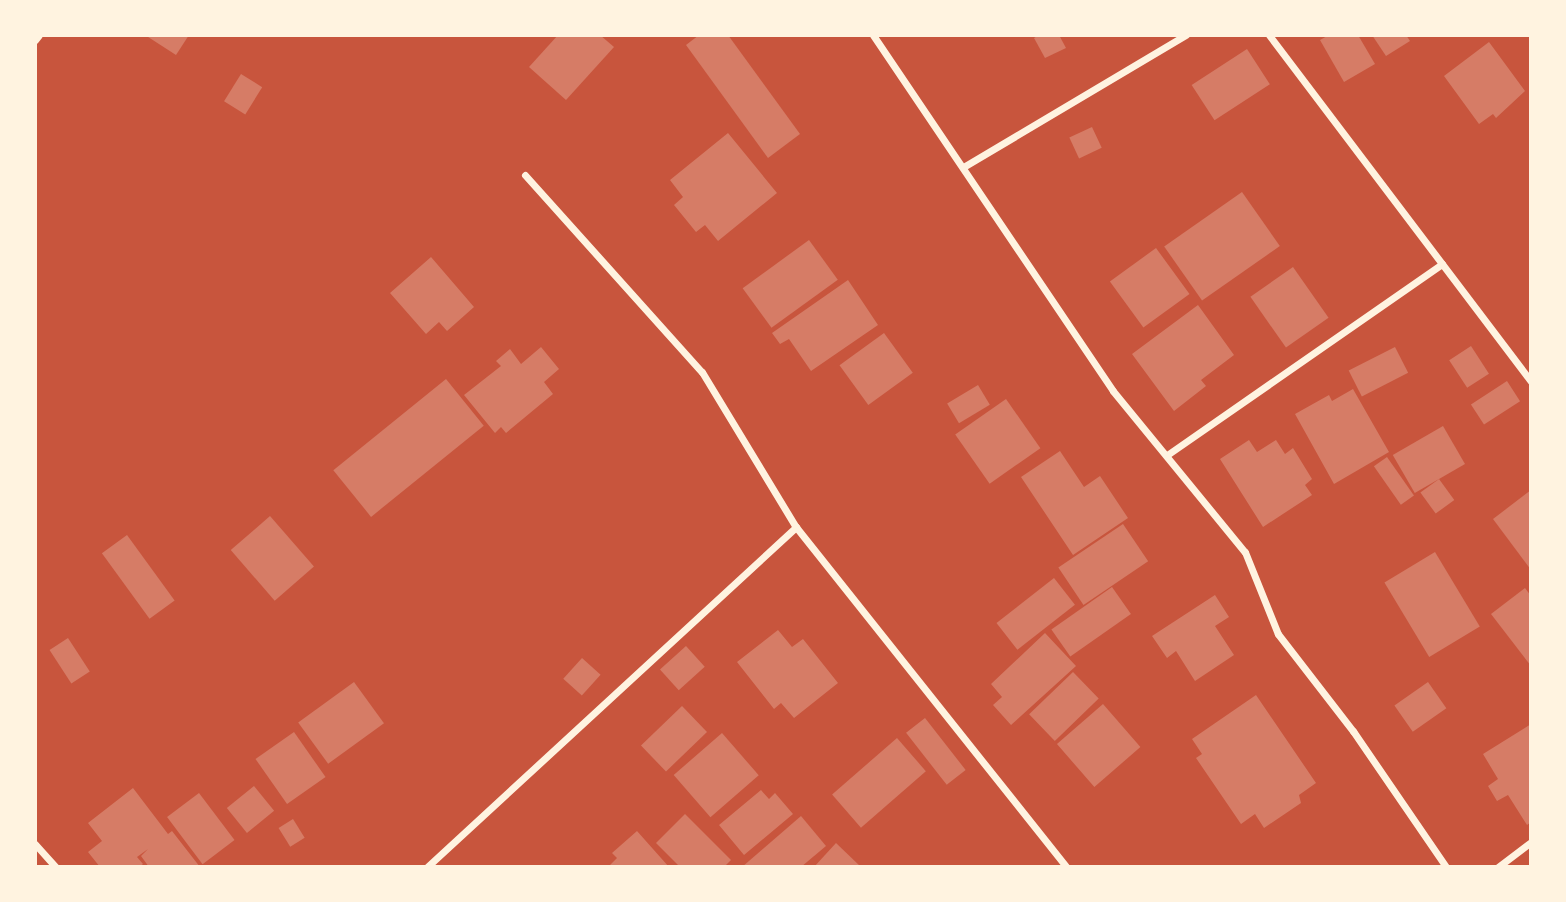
<!DOCTYPE html>
<style>
body{margin:0}
#map{position:relative;width:1566px;height:902px;overflow:hidden;background:#c8553d;font-family:"Exo 2",sans-serif}
div>[style]{position:absolute}
.building>*{inset:0;background:#d67c66;transform-origin:0 0}
.minor>*{height:7px;margin:-3.5px;padding:0 3.5px;transform-origin:3.5px;border-radius:3.5px;background:#fff3e0}
span{translate:-50% -50%;white-space:nowrap;text-align:center;line-height:1.15;-webkit-text-stroke:5px #fff3e0;paint-order:stroke}
.frame{position:absolute;inset:0;border:37px solid #fff3e0;pointer-events:none}
</style>
<div id="map">
<div class="building">
<div style="clip-path:polygon(145px 35px,189px 35px,176px 55px)"></div>
<div style="clip-path:polygon(558px 35px,600px 35px,614px 47px,566px 100px,529px 67px)"></div>
<div style="clip-path:polygon(699px 35px,728px 35px,800px 134px,768px 158px,686px 45px)"></div>
<div style="clip-path:polygon(1039px 35px,1059px 35px,1066px 48px,1045px 58px,1034px 38px)"></div>
<div style="clip-path:polygon(1329px 35px,1358px 35px,1375px 64px,1344px 82px,1320px 40px)"></div>
<div style="clip-path:polygon(1372px 35px,1406px 35px,1410px 41px,1386px 56px)"></div>
<div style="clip-path:polygon(1489px 42px,1525px 91px,1496px 118px,1493px 114px,1479px 124px,1444px 76px)"></div>
<div style="left:1247px;top:49px;width:42px;height:66px;rotate:57deg"></div>
<div style="left:241px;top:74px;width:25px;height:32px;rotate:32deg"></div>
<div style="left:1092px;top:127px;width:23px;height:25px;rotate:65deg"></div>
<div style="clip-path:polygon(728px 133px,777px 193px,718px 241px,705px 225px,696px 232px,674px 205px,683px 197px,670px 180px)"></div>
<div style="left:1242px;top:192px;width:66px;height:95px;rotate:55deg"></div>
<div style="left:809px;top:240px;width:49px;height:82px;rotate:54deg"></div>
<div style="left:1156px;top:248px;width:57px;height:57px;rotate:54deg"></div>
<div style="clip-path:polygon(431px 257px,474px 307px,447px 331px,439px 322px,426px 334px,390px 293px)"></div>
<div style="left:1293px;top:267px;width:62px;height:52px;rotate:55deg"></div>
<div style="clip-path:polygon(848px 280px,878px 325px,811px 371px,789px 339px,780px 344px,772px 333px)"></div>
<div style="clip-path:polygon(1198px 305px,1234px 355px,1201px 380px,1206px 386px,1174px 411px,1132px 354px)"></div>
<div style="left:884px;top:333px;width:49px;height:55px;rotate:54deg"></div>
<div style="left:1471px;top:346px;width:33px;height:26px;rotate:57deg"></div>
<div style="clip-path:polygon(541px 347px,559px 369px,544px 382px,553px 394px,506px 433px,501px 427px,495px 433px,464px 395px,501px 366px,496px 361px,510px 349px,521px 364px)"></div>
<div style="left:1395px;top:347px;width:29px;height:52px;rotate:63deg"></div>
<div style="left:446px;top:379px;width:60px;height:145px;rotate:51deg"></div>
<div style="left:1507px;top:381px;width:24px;height:43px;rotate:57deg"></div>
<div style="left:978px;top:385px;width:23px;height:36px;rotate:59deg"></div>
<div style="clip-path:polygon(1353px 389px,1389px 452px,1334px 484px,1295px 414px,1329px 395px,1332px 401px)"></div>
<div style="left:1006px;top:399px;width:60px;height:62px;rotate:55deg"></div>
<div style="left:1443px;top:426px;width:44px;height:58px;rotate:60deg"></div>
<div style="clip-path:polygon(1249px 440px,1257px 452px,1276px 440px,1285px 454px,1293px 448px,1312px 479px,1305px 485px,1312px 495px,1263px 527px,1220px 459px)"></div>
<div style="clip-path:polygon(1060px 451px,1084px 487px,1100px 476px,1128px 518px,1073px 555px,1021px 477px)"></div>
<div style="left:1387px;top:457px;width:47px;height:16px;rotate:55deg"></div>
<div style="left:1439px;top:479px;width:26px;height:23px;rotate:54deg"></div>
<div style="clip-path:polygon(1531px 490px,1531px 570px,1493px 519px)"></div>
<div style="left:270px;top:516px;width:67px;height:52px;rotate:49deg"></div>
<div style="left:1123px;top:524px;width:45px;height:78px;rotate:56deg"></div>
<div style="left:127px;top:535px;width:81px;height:31px;rotate:54deg"></div>
<div style="left:1435px;top:552px;width:87px;height:59px;rotate:59deg"></div>
<div style="left:1054px;top:578px;width:34px;height:73px;rotate:52deg"></div>
<div style="left:1112px;top:587px;width:33px;height:74px;rotate:55deg"></div>
<div style="clip-path:polygon(1525px 588px,1531px 596px,1531px 666px,1491px 614px)"></div>
<div style="clip-path:polygon(1215px 595px,1229px 617px,1215px 626px,1234px 655px,1195px 681px,1176px 651px,1167px 658px,1152px 636px)"></div>
<div style="clip-path:polygon(778px 630px,792px 647px,803px 639px,838px 683px,794px 718px,781px 703px,774px 709px,737px 662px)"></div>
<div style="clip-path:polygon(1045px 633px,1076px 666px,1011px 725px,993px 705px,1002px 697px,991px 684px)"></div>
<div style="left:68px;top:638px;width:40px;height:22px;rotate:57deg"></div>
<div style="left:686px;top:646px;width:28px;height:35px;rotate:48deg"></div>
<div style="left:582px;top:658px;width:25px;height:28px;rotate:42deg"></div>
<div style="left:1073px;top:672px;width:37px;height:61px;rotate:46deg"></div>
<div style="left:354px;top:682px;width:51px;height:69px;rotate:54deg"></div>
<div style="left:1428px;top:682px;width:32px;height:41px;rotate:55deg"></div>
<div style="clip-path:polygon(1256px 695px,1316px 783px,1299px 795px,1301px 803px,1264px 828px,1255px 814px,1241px 824px,1196px 758px,1202px 754px,1192px 739px)"></div>
<div style="left:1103px;top:704px;width:57px;height:61px;rotate:49deg"></div>
<div style="left:682px;top:706px;width:36px;height:57px;rotate:46deg"></div>
<div style="left:925px;top:718px;width:66px;height:24px;rotate:52deg"></div>
<div style="clip-path:polygon(1531px 724px,1531px 822px,1527px 825px,1508px 795px,1497px 801px,1488px 786px,1498px 779px,1483px 754px)"></div>
<div style="left:294px;top:732px;width:55px;height:47px;rotate:55deg"></div>
<div style="left:722px;top:733px;width:56px;height:64px;rotate:49deg"></div>
<div style="left:897px;top:738px;width:44px;height:86px;rotate:49deg"></div>
<div style="left:254px;top:786px;width:32px;height:35px;rotate:51deg"></div>
<div style="clip-path:polygon(133px 788px,168px 834px,172px 831px,200px 867px,149px 867px,141px 856px,148px 849px,137px 857px,143px 864px,139px 867px,100px 867px,88px 852px,102px 841px,88px 823px)"></div>
<div style="clip-path:polygon(761px 790px,769px 799px,775px 793px,793px 814px,744px 855px,719px 825px)"></div>
<div style="left:199px;top:793px;width:59px;height:40px;rotate:53deg"></div>
<div style="clip-path:polygon(685px 814px,731px 860px,724px 867px,680px 867px,656px 843px)"></div>
<div style="clip-path:polygon(801px 816px,826px 846px,801px 867px,742px 867px)"></div>
<div style="left:293px;top:819px;width:22px;height:17px;rotate:58deg"></div>
<div style="clip-path:polygon(637px 831px,669px 867px,608px 867px,617px 858px,612px 853px)"></div>
<div style="clip-path:polygon(836px 843px,861px 867px,814px 867px)"></div>
</div>
<div class="minor">
<div style="left:873px;top:35px;width:429px;rotate:56deg"></div>
<div style="left:1113px;top:391px;width:208px;rotate:50.7deg"></div>
<div style="left:1245px;top:552px;width:88px;rotate:68.1deg"></div>
<div style="left:1278px;top:634px;width:123px;rotate:52.3deg"></div>
<div style="left:1353px;top:731px;width:165px;rotate:55.6deg"></div>
<div style="left:1269px;top:35px;width:434px;rotate:52.9deg"></div>
<div style="left:35px;top:40px;width:6px;rotate:-51deg"></div>
<div style="left:965px;top:166px;width:257px;rotate:-30.7deg"></div>
<div style="left:525px;top:175px;width:265px;rotate:48.1deg"></div>
<div style="left:702px;top:372px;width:181px;rotate:58.8deg"></div>
<div style="left:796px;top:527px;width:434px;rotate:51.5deg"></div>
<div style="left:1167px;top:455px;width:335px;rotate:-34.8deg"></div>
<div style="left:35px;top:844px;width:31px;rotate:48deg"></div>
<div style="left:427px;top:867px;width:502px;rotate:-42.66deg"></div>
<div style="left:1498px;top:867px;width:41px;rotate:-37.1deg"></div>
</div>
<div class="frame"></div>
</div>
